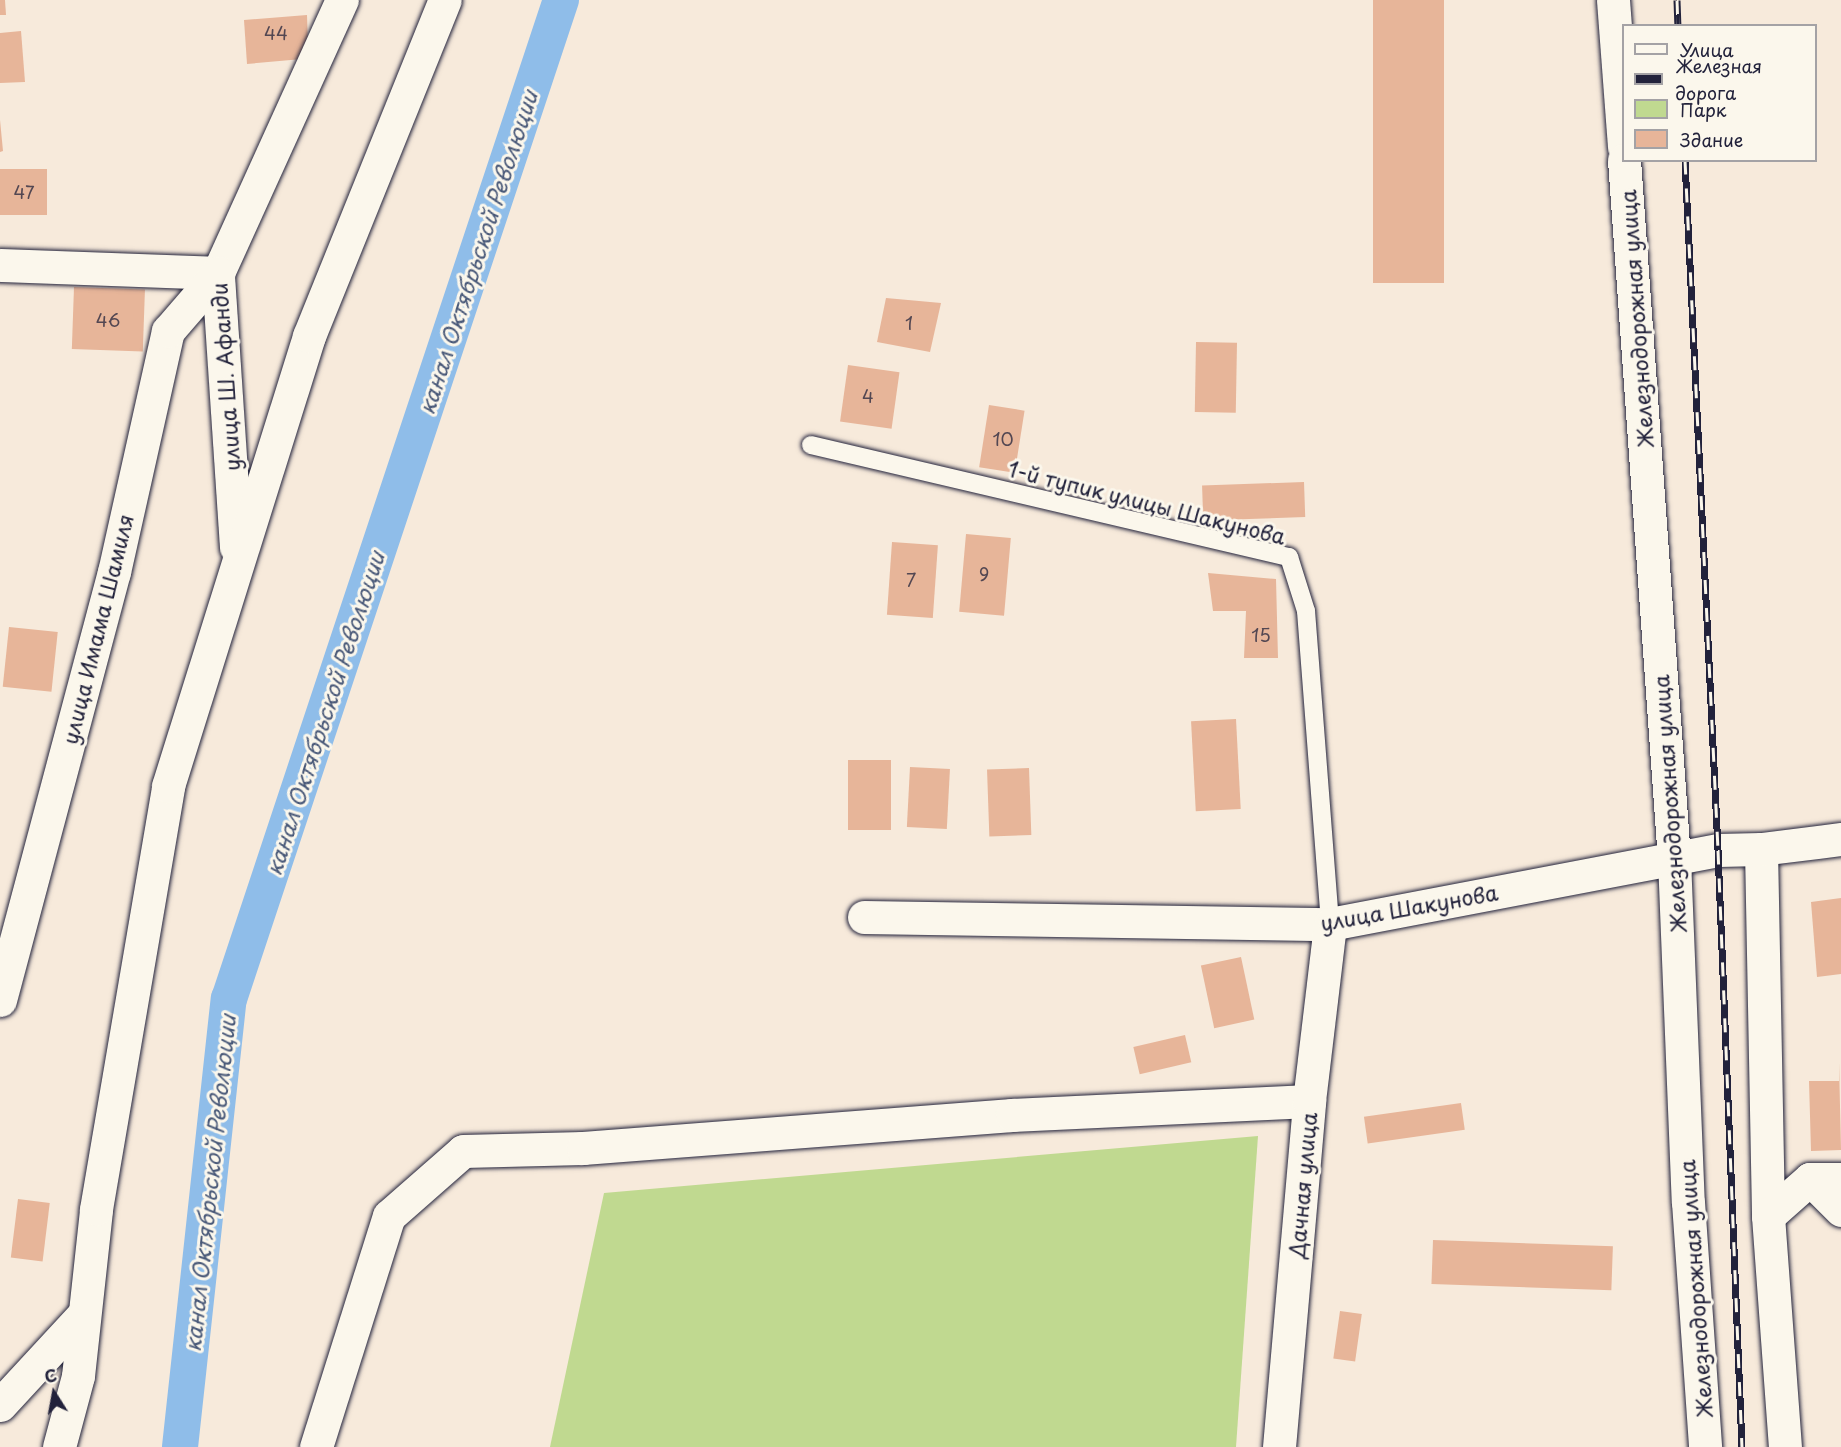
<!DOCTYPE html>
<meta charset="utf-8">
<style>
body{margin:0}
#map{position:relative;width:1841px;height:1447px;overflow:hidden;background:#f7eadb;font-family:"Playpen Sans",sans-serif}
div>[style]{position:absolute}
.green>*{inset:0;background:#c0d990}
.canal>*{height:36px;margin:-18px;padding:0 18px;transform-origin:18px;border-radius:18px;background:#8fbde9}
.building>*{inset:0;background:#e7b599;transform-origin:0 0}
.roads{filter:drop-shadow(0 0 2px #22223b) drop-shadow(0 0 2px #22223b)}
.service>*{height:18px;margin:-9px;padding:0 9px;transform-origin:9px;border-radius:9px;background:#fbf7ec}
.minor>*{height:33px;margin:-16.5px;padding:0 16.5px;transform-origin:16.5px;border-radius:16.5px;background:#fbf7ec}
.rail>*{height:7px;margin-top:-3.5px;transform-origin:0;background:repeating-linear-gradient(90deg,#fbf7ec 0 14px,#22223b 0 28px);box-sizing:border-box;border-block:2px solid #22223b}
span{translate:-50% -50%;white-space:nowrap;text-align:center;line-height:1.15;-webkit-text-stroke:6px #fbf7ec;paint-order:stroke}
.number-label{font-size:18px;color:#534752}
.number-label span{-webkit-text-stroke-width:0}
.street-label{font-size:21px;color:#22223b}
.water-label{font-size:22px;color:#485878;font-style:italic}
.legend{position:absolute;left:1622px;top:24px;width:195px;height:138px;box-sizing:border-box;background:#fbf7ec;border:2px solid #a4a2a5;margin:0;padding:8px 10px;list-style:none;font-size:18px;color:#22223b}
.legend li{display:flex;align-items:center;gap:12px;height:30px}
.legend b{width:30px;border:2px solid #a4a2a5}
.north{position:absolute;left:24px;top:1363px;width:60px;height:60px;-webkit-text-stroke:4px #fbf7ec;paint-order:stroke;rotate:349deg;font-size:16px;font-weight:700;line-height:24px;text-align:center;color:#22223b}
.north::after{content:'';display:block;margin:auto;width:21px;height:27px;background:#22223b;clip-path:polygon(50% 0,100% 100%,50% 72%,0 100%)}
</style>
<div id="map">
<div class="green">
<div style="clip-path:polygon(1258px 1136px,1236px 1447px,550px 1447px,604px 1193px)"></div>
</div>
<div class="canal">
<div style="left:180px;top:1447px;width:451px;rotate:-83.8deg"></div>
<div style="left:229px;top:999px;width:1053px;rotate:-71.62deg"></div>
</div>
<div class="building">
<div style="clip-path:polygon(0 0,5px 0,6px 15px,0 15px)"></div>
<div style="left:1373px;top:0;width:71px;height:283px"></div>
<div style="clip-path:polygon(307px 15px,308px 46px,302px 59px,247px 64px,244px 20px)"></div>
<div style="clip-path:polygon(21px 31px,25px 82px,0 83px,0 33px)"></div>
<div style="clip-path:polygon(0 120px,3px 151px,0 152px)"></div>
<div style="left:47px;top:169px;width:46px;height:47px;rotate:90deg"></div>
<div style="left:74px;top:287px;width:71px;height:62px;rotate:2deg"></div>
<div style="clip-path:polygon(886px 298px,941px 303px,930px 352px,877px 342px)"></div>
<div style="left:1196px;top:342px;width:41px;height:70px;rotate:1deg"></div>
<div style="left:848px;top:365px;width:52px;height:57px;rotate:8deg"></div>
<div style="left:989px;top:405px;width:36px;height:63px;rotate:9deg"></div>
<div style="left:1304px;top:482px;width:35px;height:102px;rotate:88deg"></div>
<div style="left:966px;top:534px;width:45px;height:78px;rotate:5deg"></div>
<div style="left:892px;top:542px;width:46px;height:73px;rotate:4deg"></div>
<div style="clip-path:polygon(1208px 573px,1276px 579px,1278px 658px,1244px 658px,1246px 611px,1213px 611px)"></div>
<div style="left:9px;top:627px;width:49px;height:60px;rotate:6deg"></div>
<div style="left:1236px;top:719px;width:90px;height:45px;rotate:87deg"></div>
<div style="left:848px;top:760px;width:43px;height:70px"></div>
<div style="left:910px;top:767px;width:40px;height:60px;rotate:3deg"></div>
<div style="left:1029px;top:768px;width:67px;height:42px;rotate:88deg"></div>
<div style="clip-path:polygon(1841px 898px,1841px 974px,1817px 977px,1811px 902px)"></div>
<div style="left:1241px;top:957px;width:64px;height:41px;rotate:78deg"></div>
<div style="left:1185px;top:1035px;width:28px;height:53px;rotate:77deg"></div>
<div style="clip-path:polygon(1839px 1062px,1841px 1150px,1811px 1151px,1809px 1081px,1839px 1081px)"></div>
<div style="left:1461px;top:1103px;width:27px;height:98px;rotate:82deg"></div>
<div style="left:18px;top:1199px;width:32px;height:59px;rotate:7deg"></div>
<div style="left:1433px;top:1240px;width:180px;height:44px;rotate:2deg"></div>
<div style="left:1340px;top:1311px;width:22px;height:48px;rotate:8deg"></div>
</div>
<div class="roads">
<div class="service">
<div style="left:811px;top:445px;width:491px;rotate:13.2deg"></div>
<div style="left:1289px;top:557px;width:57px;rotate:72.5deg"></div>
<div style="left:1306px;top:611px;width:314px;rotate:85.6deg"></div>
</div>
<div class="minor">
<div style="left:1613px;top:0;width:147px;rotate:85.7deg"></div>
<div style="left:1624px;top:160px;width:701px;rotate:85.91deg"></div>
<div style="left:1674px;top:859px;width:343px;rotate:87.7deg"></div>
<div style="left:1688px;top:1202px;width:246px;rotate:86deg"></div>
<div style="left:0;top:265px;width:218px;rotate:2.1deg"></div>
<div style="left:236px;top:547px;width:275px;rotate:-93.8deg"></div>
<div style="left:218px;top:273px;width:300px;rotate:-65.6deg"></div>
<div style="left:1761px;top:849px;width:367px;rotate:88.9deg"></div>
<div style="left:1768px;top:1216px;width:232px;rotate:85.8deg"></div>
<div style="left:864px;top:917px;width:466px;rotate:0.9deg"></div>
<div style="left:1330px;top:924px;width:395px;rotate:-10.8deg"></div>
<div style="left:1718px;top:850px;width:43px;rotate:-1.3deg"></div>
<div style="left:1761px;top:849px;width:81px;rotate:-7.1deg"></div>
<div style="left:0;top:1000px;width:443px;rotate:-75.1deg"></div>
<div style="left:114px;top:572px;width:247px;rotate:-77.4deg"></div>
<div style="left:168px;top:331px;width:77px;rotate:-49.2deg"></div>
<div style="left:1810px;top:1179px;width:44px;rotate:45deg"></div>
<div style="left:1768px;top:1216px;width:56px;rotate:-41.4deg"></div>
<div style="left:1810px;top:1179px;width:31px"></div>
<div style="left:0;top:1405px;width:124px;rotate:-47.3deg"></div>
<div style="left:59px;top:1447px;width:73px;rotate:-75deg"></div>
<div style="left:78px;top:1376px;width:168px;rotate:-83.8deg"></div>
<div style="left:96px;top:1209px;width:429px;rotate:-80.3deg"></div>
<div style="left:168px;top:786px;width:472px;rotate:-72.6deg"></div>
<div style="left:309px;top:336px;width:362px;rotate:-68deg"></div>
<div style="left:316px;top:1447px;width:242px;rotate:-72.5deg"></div>
<div style="left:389px;top:1216px;width:98px;rotate:-41.3deg"></div>
<div style="left:463px;top:1151px;width:120px;rotate:-1.4deg"></div>
<div style="left:583px;top:1148px;width:430px;rotate:-4.4deg"></div>
<div style="left:1012px;top:1115px;width:297px;rotate:-2.7deg"></div>
<div style="left:1279px;top:1447px;width:347px;rotate:-85deg"></div>
<div style="left:1309px;top:1101px;width:178px;rotate:-83.2deg"></div>
</div>
</div>
<div class="rail">
<div style="left:1677px;top:0;width:26px;rotate:88deg"></div>
<div style="left:1685px;top:160px;width:691px;rotate:87.26deg"></div>
<div style="left:1718px;top:850px;width:597px;rotate:87.7deg"></div>
</div>
<div class="number-label">
<span style="left:276px;top:33px">44</span>
<span style="left:24px;top:192px">47</span>
<span style="left:108px;top:320px">46</span>
<span style="left:909px;top:323px">1</span>
<span style="left:868px;top:396px">4</span>
<span style="left:1003px;top:439px">10</span>
<span style="left:984px;top:574px">9</span>
<span style="left:911px;top:580px">7</span>
<span style="left:1261px;top:635px">15</span>
</div>
<div class="street-label">
<span style="left:1636px;top:319px;rotate:-94deg">Железнодорожная улица</span>
<span style="left:225px;top:377px;rotate:-94deg">улица Ш. Афанди</span>
<span style="left:1147px;top:502px;rotate:14deg">1-й тупик улицы Шакунова</span>
<span style="left:97px;top:629px;rotate:-76deg">улица Имама Шамиля</span>
<span style="left:1669px;top:804px;rotate:-94deg">Железнодорожная улица</span>
<span style="left:1409px;top:907px;rotate:-10deg">улица Шакунова</span>
<span style="left:1302px;top:1185px;rotate:-85deg">Дачная улица</span>
<span style="left:1695px;top:1289px;rotate:-94deg">Железнодорожная улица</span>
</div>
<div class="water-label">
<span style="left:477px;top:252px;rotate:-72deg">канал Октябрьской Революции</span>
<span style="left:324px;top:713px;rotate:-72deg">канал Октябрьской Революции</span>
<span style="left:209px;top:1183px;rotate:-84deg">канал Октябрьской Революции</span>
</div>
<ul class="legend">
<li><b style="height:8px;background:#fbf7ec"></b>Улица</li>
<li><b style="height:8px;background:#22223b"></b>Железная дорога</li>
<li><b style="height:16px;background:#c0d990"></b>Парк</li>
<li><b style="height:16px;background:#e7b599"></b>Здание</li>
</ul>
<div class="north">С</div>
</div>
